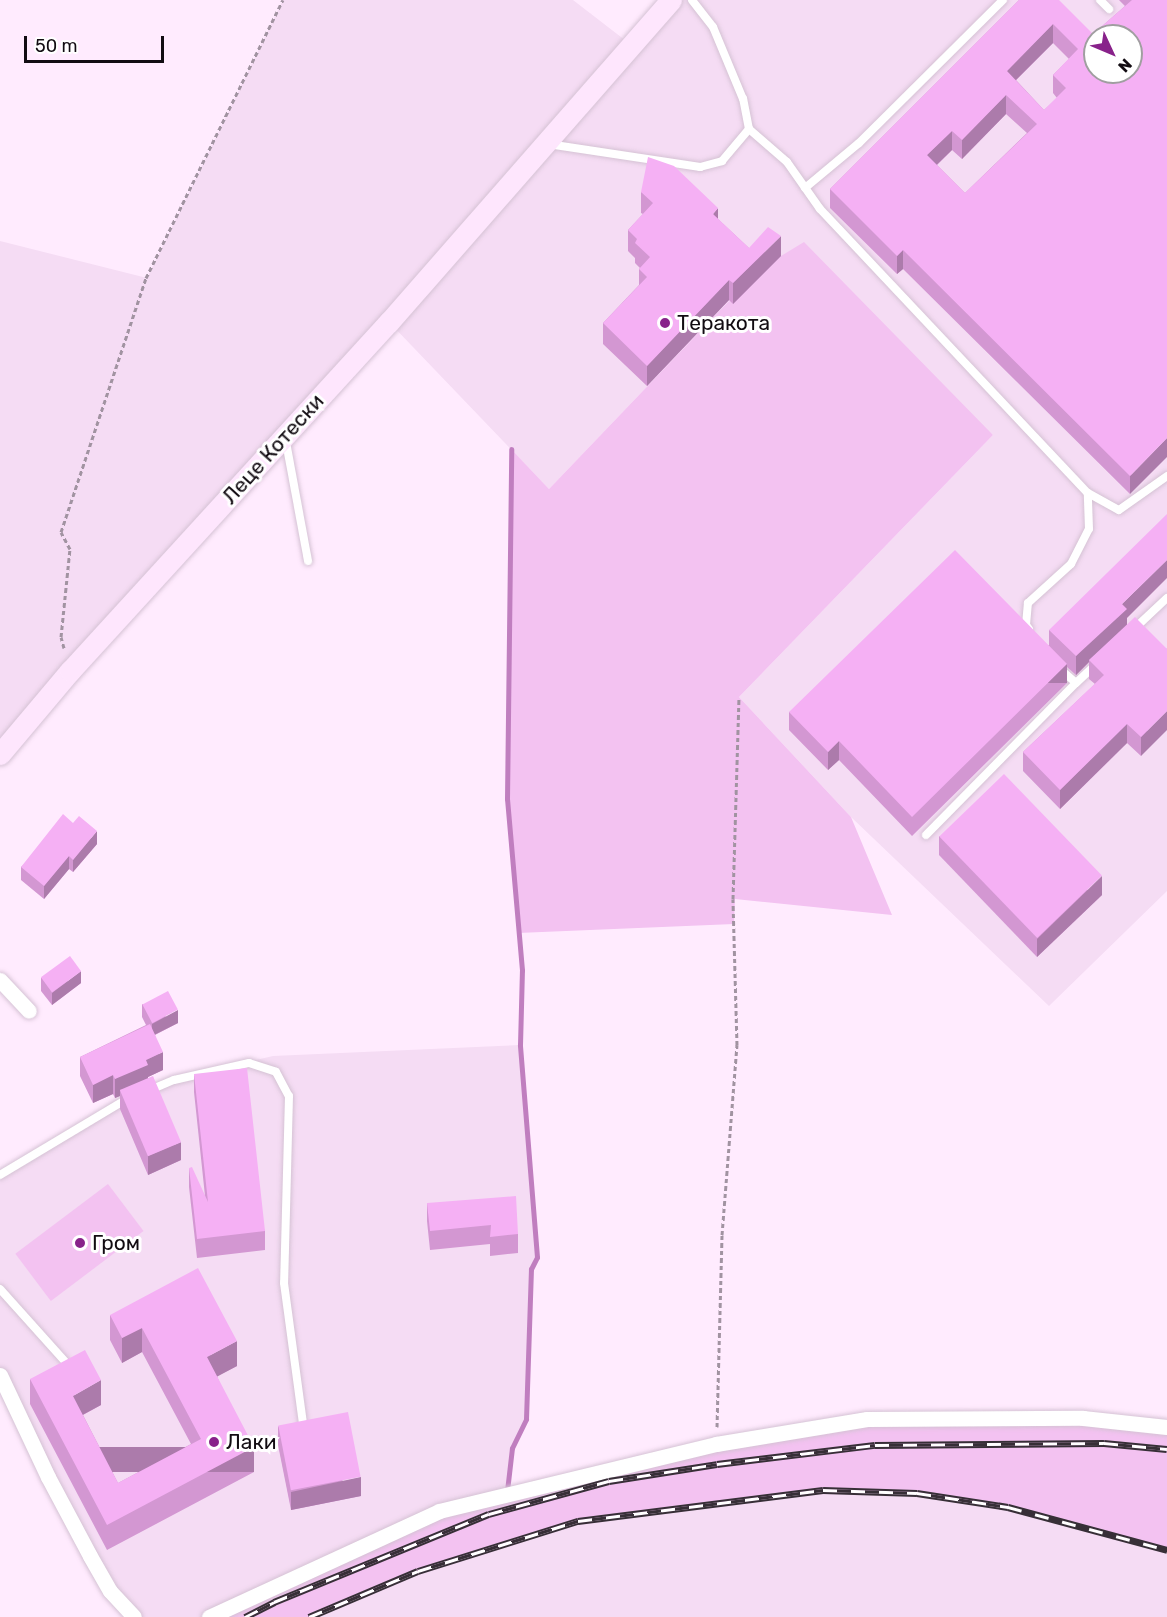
<!DOCTYPE html>
<meta charset="utf-8">
<style>
body{margin:0}
#map{position:relative;width:1167px;height:1617px;overflow:hidden;background:#ffebfe;font-family:Rubik,sans-serif}
div>[style]{position:absolute}
.built>*{inset:0;background:#f5dcf4}
.green>*{inset:0;background:#f3c2f1;transform-origin:0 0}
.stream>*{height:5px;margin:-2.5px;padding:0 2.5px;transform-origin:2.5px;border-radius:2.5px;background:#c07ebf}
.path>*{height:3px;margin-top:-1.5px;transform-origin:0;background:repeating-linear-gradient(90deg,#a193a1 0 4.5px,transparent 0 7.5px)}
.roads{filter:drop-shadow(0 0 2px #d5c2d4) drop-shadow(0 0 2px #d5c2d4)}
.lane>*{height:8px;margin:-4px;padding:0 4px;transform-origin:4px;border-radius:4px;background:#fff}
.street>*{height:15px;margin:-7.5px;padding:0 7.5px;transform-origin:7.5px;border-radius:7.5px;background:#fff}
.secondary>*{height:21px;margin:-10.5px;padding:0 10.5px;transform-origin:10.5px;border-radius:10.5px;background:#fee6fd}
.rail>*{height:7px;margin-top:-3.5px;transform-origin:0;background:repeating-linear-gradient(90deg,#fff 0 14px,#372f37 0 28px);box-sizing:border-box;border-block:2px solid #372f37}
.wall>*{inset:0;background:#d397d2}
.shaded-wall>*{inset:0;background:#ac7bab;transform-origin:0 0}
.building>*{inset:0;background:#f5b0f4;transform-origin:0 0}
.dots>*{width:16px;height:16px;translate:-50% -50%;box-sizing:border-box;border:3px solid #fff;border-radius:50%}
span{translate:-50% -50%;white-space:nowrap;text-align:center;line-height:1.15;-webkit-text-stroke:6px #fff;paint-order:stroke}
.poi-label{font-size:21px;color:#120c12}
.left{translate:0 -50%;text-align:left}
.street-label{font-size:21px;color:#120c12}
.north{position:absolute;left:1083px;top:24px;width:60px;height:60px;box-sizing:border-box;background:#fff;border:2px solid #a09ea0;border-radius:50%;rotate:134deg;font-size:16px;font-weight:700;line-height:24px;text-align:center;color:#120c12}
.north::after{content:'';display:block;margin:auto;width:21px;height:27px;background:#88228a;clip-path:polygon(50% 0,100% 100%,50% 72%,0 100%)}
.scale{position:absolute;left:24px;top:36px;width:140px;height:27px;box-sizing:border-box;border:3px solid #120c12;border-top:0;padding-left:8px;font-size:18px;line-height:21px;white-space:nowrap;color:#120c12;-webkit-text-stroke:4px #fff;paint-order:stroke}
</style>
<div id="map">
<div class="built">
<div style="clip-path:polygon(evenodd,283px 0,573px 0,630px 44px,671px 0,1167px 0,1167px 891px,1049px 1006px,851px 817px,739px 697px,993px 435px,781px 256px,749px 288px,728px 302px,549px 489px,389px 322px,0 754px,0 241px,147px 278px,283px 0,1095px 36px,1131px 36px,1131px 72px,1095px 72px,1095px 36px)"></div>
<div style="clip-path:polygon(520px 1045px,537px 1257px,531px 1269px,526px 1419px,512px 1448px,507px 1493px,209px 1617px,134px 1617px,110px 1591px,0 1375px,0 1175px,119px 1102px,174px 1080px,273px 1056px)"></div>
<div style="clip-path:polygon(823px 1490px,917px 1493px,1008px 1507px,1167px 1550px,1167px 1617px,309px 1617px,418px 1571px,578px 1521px)"></div>
</div>
<div class="green">
<div style="clip-path:polygon(804px 242px,993px 435px,739px 697px,851px 817px,892px 915px,735px 899px,734px 924px,518px 933px,507px 799px,511px 449px,549px 489px,728px 302px,749px 288px,781px 256px)"></div>
<div style="left:108px;top:1184px;width:59px;height:116px;rotate:53deg"></div>
<div style="clip-path:polygon(867px 1419px,1167px 1427px,1167px 1550px,1008px 1507px,917px 1493px,823px 1490px,578px 1521px,418px 1571px,309px 1617px,209px 1617px,439px 1511px)"></div>
</div>
<div class="stream">
<div style="left:507px;top:1491px;width:43px;rotate:-83.4deg"></div>
<div style="left:512px;top:1448px;width:32px;rotate:-64deg"></div>
<div style="left:526px;top:1419px;width:150px;rotate:-88.1deg"></div>
<div style="left:531px;top:1269px;width:13px;rotate:-63deg"></div>
<div style="left:537px;top:1257px;width:213px;rotate:-94.6deg"></div>
<div style="left:520px;top:1045px;width:75px;rotate:-88.5deg"></div>
<div style="left:522px;top:970px;width:172px;rotate:-95deg"></div>
<div style="left:507px;top:799px;width:350px;rotate:-89.3deg"></div>
</div>
<div class="path">
<div style="left:64px;top:648px;width:11px;rotate:-105deg"></div>
<div style="left:61px;top:637px;width:88px;rotate:-84.2deg"></div>
<div style="left:70px;top:549px;width:19px;rotate:-118deg"></div>
<div style="left:61px;top:532px;width:268px;rotate:-71.5deg"></div>
<div style="left:146px;top:278px;width:310px;rotate:-63.8deg"></div>
<div style="left:717px;top:1427px;width:192px;rotate:-88.5deg"></div>
<div style="left:722px;top:1235px;width:191px;rotate:-85.5deg"></div>
<div style="left:737px;top:1045px;width:146px;rotate:-91.6deg"></div>
<div style="left:733px;top:899px;width:202px;rotate:-88.3deg"></div>
</div>
<div class="roads">
<div class="lane">
<div style="left:1100px;top:0;width:13px;rotate:45deg"></div>
<div style="left:749px;top:129px;width:50px;rotate:41deg"></div>
<div style="left:787px;top:162px;width:57px;rotate:54.9deg"></div>
<div style="left:820px;top:209px;width:390px;rotate:46.7deg"></div>
<div style="left:1088px;top:493px;width:35px;rotate:29deg"></div>
<div style="left:1119px;top:510px;width:59px;rotate:-35.3deg"></div>
<div style="left:548px;top:144px;width:154px;rotate:8.6deg"></div>
<div style="left:700px;top:167px;width:23px;rotate:-15deg"></div>
<div style="left:722px;top:161px;width:42px;rotate:-49.8deg"></div>
<div style="left:749px;top:129px;width:31px;rotate:-101deg"></div>
<div style="left:743px;top:99px;width:78px;rotate:-112.6deg"></div>
<div style="left:713px;top:27px;width:34px;rotate:-128deg"></div>
<div style="left:805px;top:188px;width:70px;rotate:-39.8deg"></div>
<div style="left:859px;top:143px;width:203px;rotate:-44.8deg"></div>
<div style="left:286px;top:442px;width:121px;rotate:79.5deg"></div>
<div style="left:1135px;top:628px;width:44px;rotate:-43.2deg"></div>
<div style="left:1029px;top:629px;width:5px;rotate:-127deg"></div>
<div style="left:1026px;top:625px;width:22px;rotate:-85deg"></div>
<div style="left:1028px;top:603px;width:58px;rotate:-42.2deg"></div>
<div style="left:1071px;top:564px;width:39px;rotate:-63deg"></div>
<div style="left:1089px;top:529px;width:36px;rotate:-92deg"></div>
<div style="left:1060px;top:669px;width:21px;rotate:41deg"></div>
<div style="left:1076px;top:683px;width:26px;rotate:-43deg"></div>
<div style="left:926px;top:835px;width:214px;rotate:-45.4deg"></div>
<div style="left:150px;top:1090px;width:26px;rotate:-23deg"></div>
<div style="left:174px;top:1080px;width:77px;rotate:-12.8deg"></div>
<div style="left:249px;top:1063px;width:28px;rotate:18deg"></div>
<div style="left:276px;top:1072px;width:27px;rotate:62deg"></div>
<div style="left:289px;top:1096px;width:187px;rotate:91.5deg"></div>
<div style="left:284px;top:1283px;width:149px;rotate:82.3deg"></div>
<div style="left:0;top:1175px;width:148px;rotate:-30.9deg"></div>
<div style="left:0;top:1289px;width:106px;rotate:48.1deg"></div>
</div>
<div class="street">
<div style="left:0;top:980px;width:42px;rotate:46.9deg"></div>
<div style="left:0;top:1375px;width:113px;rotate:64.8deg"></div>
<div style="left:48px;top:1477px;width:89px;rotate:62deg"></div>
<div style="left:90px;top:1556px;width:40px;rotate:60.3deg"></div>
<div style="left:110px;top:1591px;width:35px;rotate:47deg"></div>
<div style="left:209px;top:1617px;width:253px;rotate:-24.7deg"></div>
<div style="left:439px;top:1511px;width:285px;rotate:-13.6deg"></div>
<div style="left:716px;top:1444px;width:153px;rotate:-9.4deg"></div>
<div style="left:867px;top:1419px;width:216px;rotate:-0.3deg"></div>
<div style="left:1083px;top:1418px;width:84px;rotate:6.1deg"></div>
</div>
<div class="secondary">
<div style="left:0;top:754px;width:109px;rotate:-49.9deg"></div>
<div style="left:70px;top:671px;width:473px;rotate:-47.6deg"></div>
<div style="left:389px;top:322px;width:428px;rotate:-48.8deg"></div>
</div>
</div>
<div class="rail">
<div style="left:245px;top:1617px;width:33px;rotate:-27deg"></div>
<div style="left:274px;top:1602px;width:232px;rotate:-22.3deg"></div>
<div style="left:489px;top:1514px;width:124px;rotate:-15.4deg"></div>
<div style="left:609px;top:1481px;width:109px;rotate:-8.9deg"></div>
<div style="left:717px;top:1464px;width:159px;rotate:-6.9deg"></div>
<div style="left:875px;top:1445px;width:229px;rotate:-0.5deg"></div>
<div style="left:1104px;top:1443px;width:63px;rotate:5.4deg"></div>
<div style="left:309px;top:1617px;width:118px;rotate:-22.9deg"></div>
<div style="left:418px;top:1571px;width:168px;rotate:-17.4deg"></div>
<div style="left:578px;top:1521px;width:247px;rotate:-7.2deg"></div>
<div style="left:823px;top:1490px;width:94px;rotate:1.8deg"></div>
<div style="left:917px;top:1493px;width:92px;rotate:8.7deg"></div>
<div style="left:1008px;top:1507px;width:165px;rotate:15.1deg"></div>
</div>
<div class="wall">
<div style="clip-path:polygon(evenodd,1019px 0,1093px 34px,1125px 6px,1119px 0,1167px 0,1130px 494px,903px 269px,897px 274px,830px 208px,830px 189px,1019px 0,1053px 43px,1069px 59px,1053px 75px,1053px 93px,1057px 98px,1044px 110px,1016px 80px,1053px 43px,1019px 0,1006px 114px,1027px 133px,965px 193px,937px 165px,952px 150px,962px 159px,1006px 114px)"></div>
<div style="clip-path:polygon(641px 192px,718px 219px,749px 248px,781px 256px,733px 304px,729px 300px,647px 386px,603px 344px,603px 323px,639px 285px,639px 269px,640px 268px,635px 263px,635px 258px,628px 251px,628px 230px,643px 214px,641px 213px)"></div>
<div style="clip-path:polygon(1127px 618px,1127px 625px,1167px 649px,1141px 756px,1127px 743px,1060px 809px,1023px 771px,1023px 752px,1095px 684px,1089px 679px,1089px 662px,1076px 675px,1067px 667px,1067px 683px,912px 836px,839px 760px,828px 770px,789px 730px,789px 712px,1049px 645px,1049px 630px)"></div>
<div style="clip-path:polygon(73px 823px,97px 844px,73px 872px,69px 869px,44px 899px,21px 880px,21px 867px)"></div>
<div style="clip-path:polygon(939px 836px,1102px 895px,1037px 957px,939px 855px)"></div>
<div style="clip-path:polygon(41px 978px,81px 983px,52px 1005px,41px 991px)"></div>
<div style="clip-path:polygon(142px 1004px,178px 1023px,155px 1035px,163px 1070px,148px 1077px,148px 1078px,181px 1160px,148px 1175px,120px 1109px,120px 1096px,115px 1098px,113px 1094px,93px 1103px,80px 1076px,80px 1057px,146px 1025px,142px 1017px)"></div>
<div style="clip-path:polygon(194px 1074px,265px 1231px,265px 1250px,197px 1258px,189px 1187px,189px 1168px,205px 1196px,194px 1092px)"></div>
<div style="clip-path:polygon(427px 1203px,518px 1234px,518px 1253px,490px 1256px,490px 1244px,430px 1250px,427px 1221px)"></div>
<div style="clip-path:polygon(110px 1315px,237px 1366px,217px 1376px,254px 1472px,107px 1550px,30px 1404px,30px 1379px,101px 1405px,83px 1415px,118px 1483px,191px 1444px,142px 1352px,122px 1363px,110px 1340px)"></div>
<div style="clip-path:polygon(278px 1426px,361px 1496px,291px 1510px,278px 1445px)"></div>
</div>
<div class="shaded-wall">
<div style="clip-path:polygon(1053px 24px,1053px 43px,1007px 89px,1007px 71px)"></div>
<div style="clip-path:polygon(1006px 95px,1006px 114px,962px 159px,962px 140px)"></div>
<div style="clip-path:polygon(952px 131px,952px 150px,927px 174px,927px 155px)"></div>
<div style="clip-path:polygon(718px 208px,718px 229px,713px 214px)"></div>
<div style="clip-path:polygon(781px 236px,781px 256px,733px 304px,733px 283px)"></div>
<div style="clip-path:polygon(903px 250px,903px 269px,897px 274px,897px 256px)"></div>
<div style="clip-path:polygon(729px 280px,729px 300px,647px 386px,647px 366px)"></div>
<div style="clip-path:polygon(1167px 438px,1167px 457px,1130px 494px,1130px 476px)"></div>
<div style="clip-path:polygon(1167px 560px,1167px 578px,1127px 618px,1127px 627px,1089px 660px,1089px 662px,1076px 675px,1076px 656px,1122px 604px)"></div>
<div style="left:1067px;top:664px;width:19px;height:218px;rotate:90deg"></div>
<div style="clip-path:polygon(1167px 711px,1167px 730px,1141px 756px,1141px 737px)"></div>
<div style="clip-path:polygon(1127px 724px,1127px 743px,1060px 809px,1060px 790px)"></div>
<div style="clip-path:polygon(839px 741px,839px 760px,828px 770px,828px 752px)"></div>
<div style="clip-path:polygon(97px 831px,97px 844px,73px 872px,73px 860px)"></div>
<div style="clip-path:polygon(69px 856px,69px 869px,44px 899px,44px 886px)"></div>
<div style="clip-path:polygon(1102px 876px,1102px 895px,1037px 957px,1037px 939px)"></div>
<div style="clip-path:polygon(81px 971px,81px 983px,52px 1005px,52px 993px)"></div>
<div style="clip-path:polygon(178px 1010px,178px 1023px,152px 1036px,152px 1024px)"></div>
<div style="clip-path:polygon(163px 1052px,163px 1070px,148px 1077px,148px 1084px,120px 1090px,120px 1096px,115px 1098px,115px 1079px,146px 1060px)"></div>
<div style="clip-path:polygon(113px 1075px,113px 1094px,93px 1103px,93px 1085px)"></div>
<div style="clip-path:polygon(181px 1142px,181px 1160px,148px 1175px,148px 1156px)"></div>
<div style="clip-path:polygon(142px 1328px,142px 1352px,122px 1363px,122px 1338px)"></div>
<div style="clip-path:polygon(237px 1341px,237px 1366px,207px 1382px,207px 1357px)"></div>
<div style="clip-path:polygon(101px 1380px,101px 1405px,73px 1420px,73px 1396px)"></div>
<div style="left:254px;top:1447px;width:25px;height:166px;rotate:90deg"></div>
<div style="clip-path:polygon(361px 1477px,361px 1496px,291px 1510px,291px 1492px)"></div>
</div>
<div class="building">
<div style="clip-path:polygon(evenodd,1019px 0,1059px 0,1093px 34px,1132px 0,1167px 0,1167px 438px,1130px 476px,903px 250px,897px 256px,830px 189px,1019px 0,1053px 24px,1078px 49px,1053px 75px,1066px 88px,1044px 110px,1007px 71px,1053px 24px,1019px 0,1095px 36px,1131px 36px,1131px 72px,1095px 72px,1095px 36px,1019px 0,1006px 95px,1037px 124px,965px 193px,927px 155px,952px 131px,962px 140px,1006px 95px)"></div>
<div style="clip-path:polygon(648px 157px,674px 166px,718px 208px,713px 214px,749px 248px,768px 227px,781px 236px,733px 283px,729px 280px,647px 366px,603px 323px,647px 277px,639px 269px,650px 257px,635px 243px,637px 239px,628px 230px,653px 203px,641px 192px)"></div>
<div style="clip-path:polygon(1167px 514px,1167px 560px,1122px 604px,1127px 609px,1076px 656px,1049px 630px)"></div>
<div style="clip-path:polygon(955px 550px,1067px 664px,912px 817px,839px 741px,828px 752px,789px 712px)"></div>
<div style="clip-path:polygon(1135px 617px,1167px 649px,1167px 711px,1141px 737px,1127px 724px,1060px 790px,1023px 752px,1104px 675px,1089px 660px)"></div>
<div style="left:1004px;top:774px;width:141px;height:90px;rotate:46deg"></div>
<div style="clip-path:polygon(63px 814px,73px 823px,79px 816px,97px 831px,73px 860px,69px 856px,44px 886px,21px 867px)"></div>
<div style="left:70px;top:956px;width:19px;height:36px;rotate:54deg"></div>
<div style="left:168px;top:991px;width:21px;height:29px;rotate:62deg"></div>
<div style="clip-path:polygon(150px 1024px,163px 1052px,146px 1060px,148px 1065px,115px 1079px,113px 1075px,93px 1085px,80px 1057px)"></div>
<div style="clip-path:polygon(247px 1068px,265px 1231px,197px 1239px,189px 1168px,192px 1167px,208px 1202px,194px 1074px)"></div>
<div style="left:153px;top:1076px;width:72px;height:36px;rotate:67deg"></div>
<div style="clip-path:polygon(516px 1196px,518px 1234px,490px 1237px,491px 1225px,430px 1231px,427px 1203px)"></div>
<div style="clip-path:polygon(198px 1268px,237px 1341px,207px 1357px,254px 1447px,107px 1525px,30px 1379px,85px 1350px,101px 1380px,73px 1396px,118px 1483px,201px 1439px,142px 1328px,122px 1338px,110px 1315px)"></div>
<div style="left:348px;top:1412px;width:66px;height:71px;rotate:79deg"></div>
</div>
<div class="dots">
<div style="left:665px;top:323px;background:#88228a"></div>
<div style="left:80px;top:1243px;background:#88228a"></div>
<div style="left:214px;top:1442px;background:#88228a"></div>
</div>
<div class="poi-label">
<span class="left" style="left:677px;top:323px">Теракота</span>
<span class="left" style="left:92px;top:1243px">Гром</span>
<span class="left" style="left:226px;top:1442px">Лаки</span>
</div>
<div class="street-label">
<span style="left:273px;top:449px;rotate:-48deg">Леце Котески</span>
</div>
<div class="north">N</div>
<div class="scale">50 m</div>
</div>
